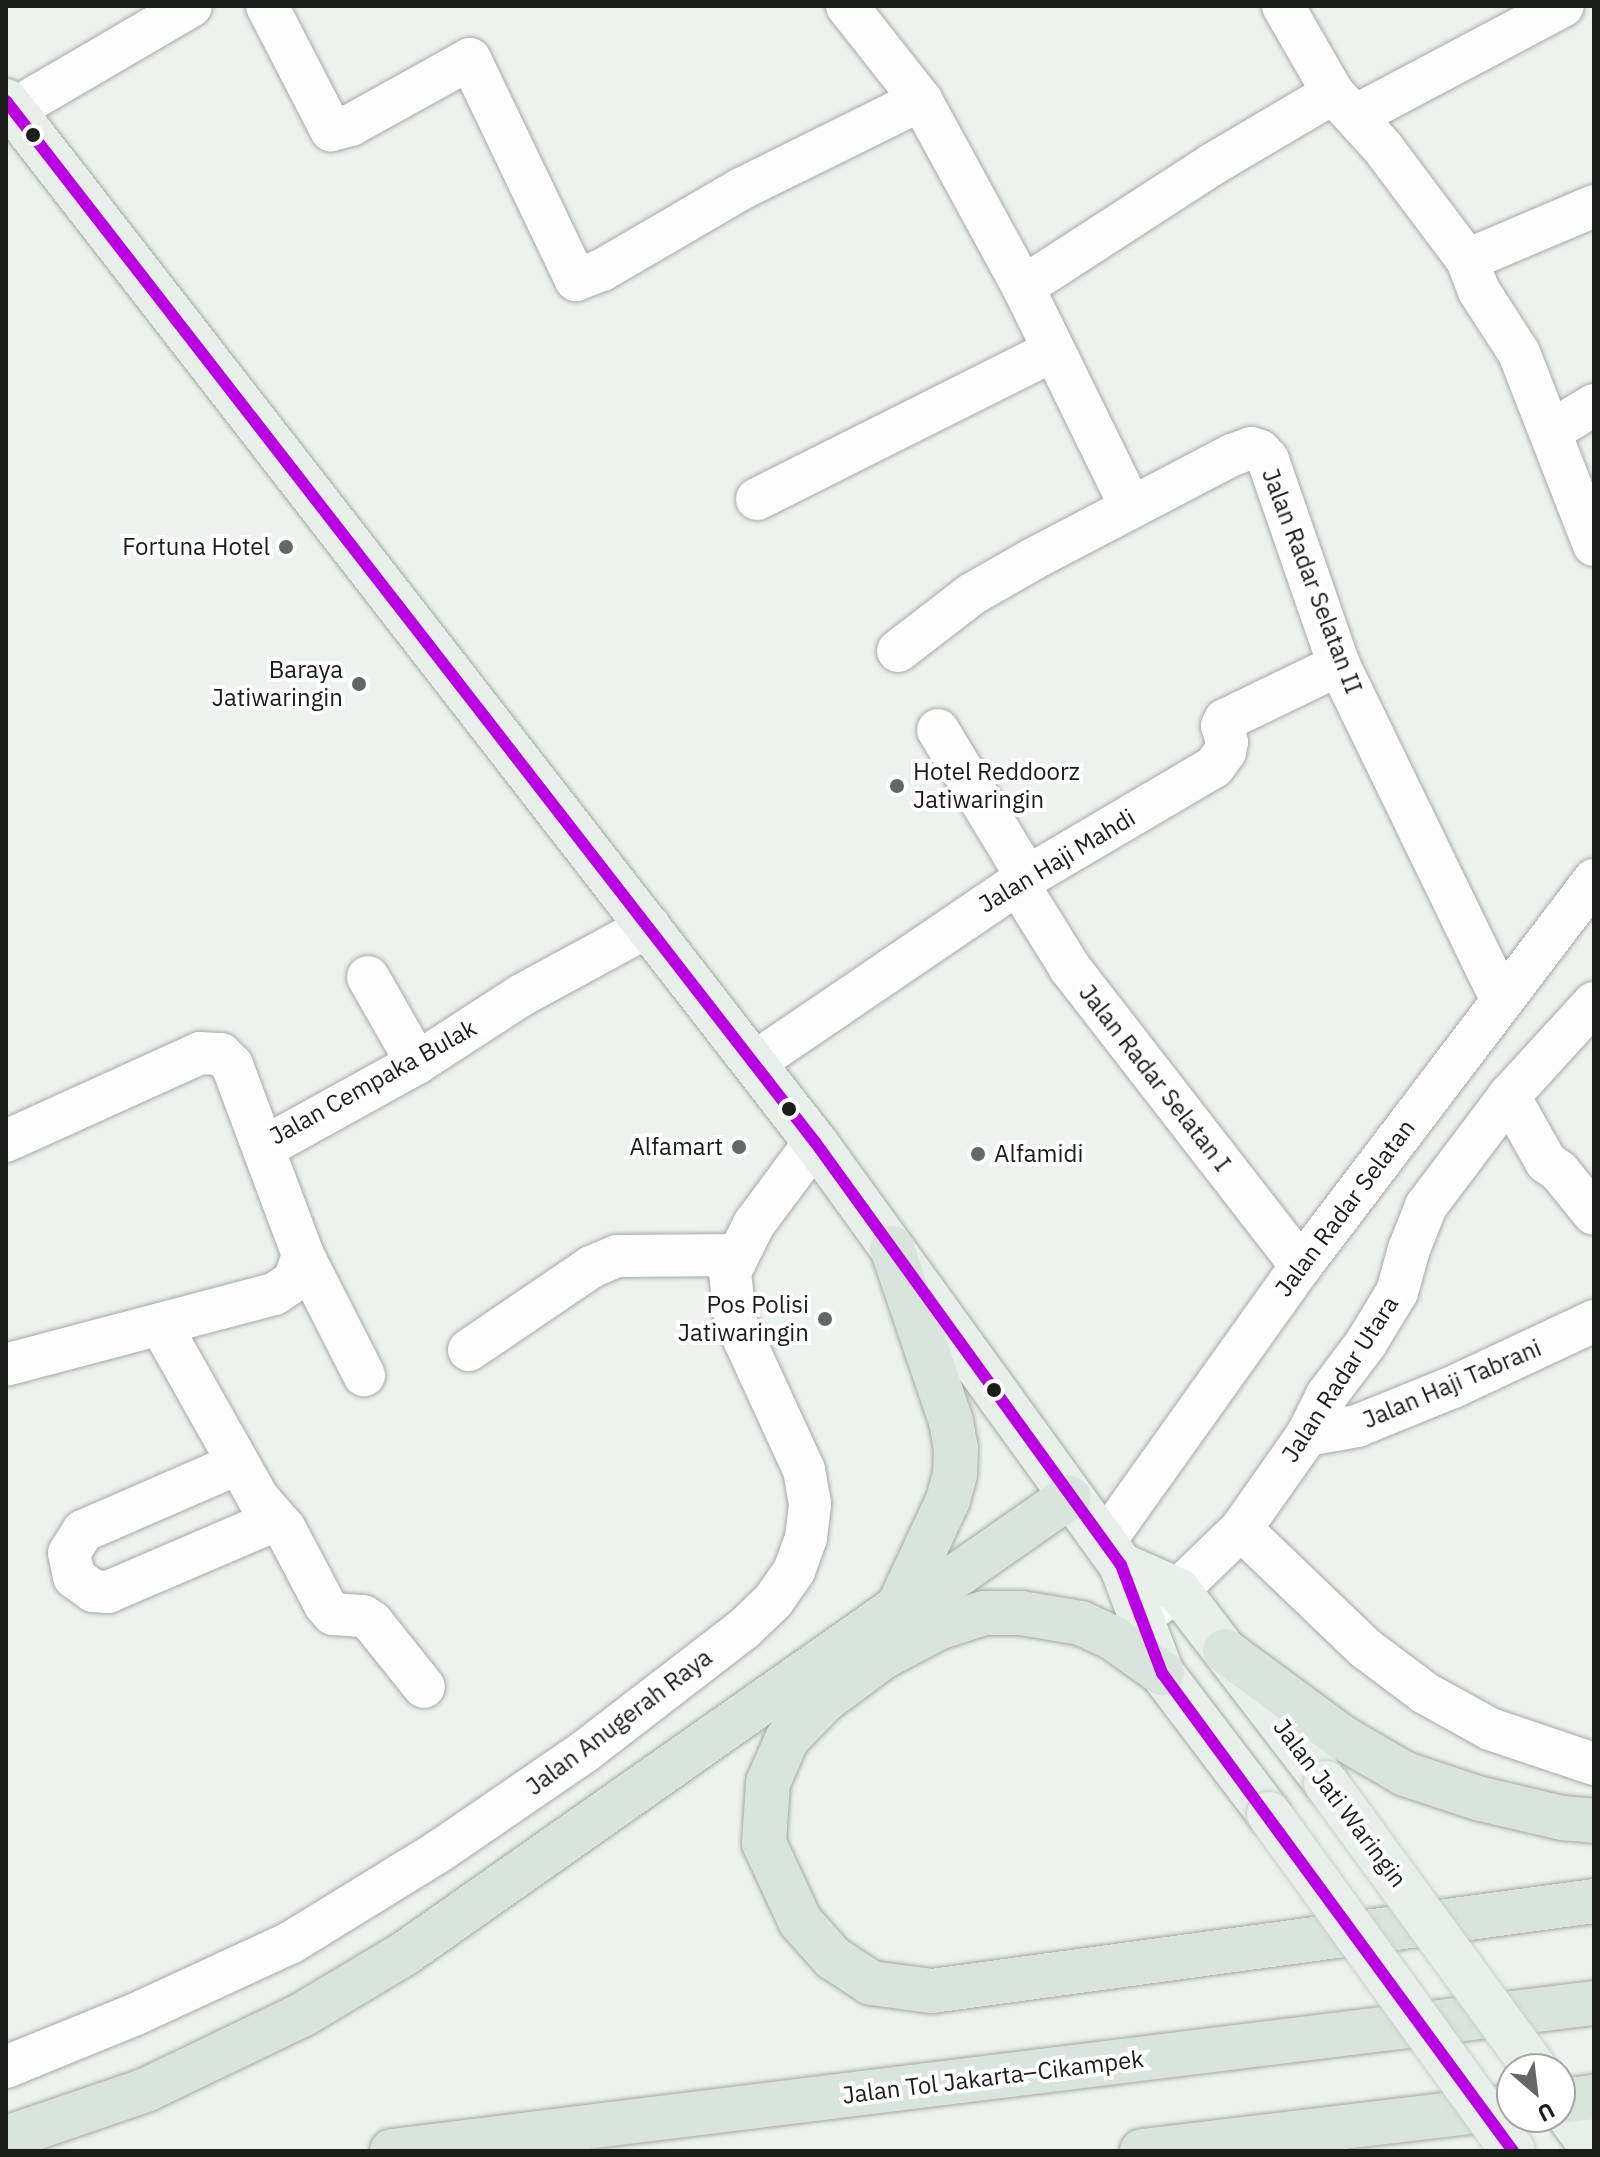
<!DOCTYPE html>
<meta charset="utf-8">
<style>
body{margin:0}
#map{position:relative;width:1600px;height:2157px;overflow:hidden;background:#edf2ee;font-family:"IBM Plex Sans",sans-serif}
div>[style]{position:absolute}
.roads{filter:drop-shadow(0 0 2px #a6a9a6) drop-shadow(0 0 2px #a6a9a6)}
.minor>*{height:42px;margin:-21px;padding:0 21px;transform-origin:21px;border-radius:21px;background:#fcfdfc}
.major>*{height:44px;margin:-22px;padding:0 22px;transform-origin:22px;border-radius:22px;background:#e8efea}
.highway>*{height:44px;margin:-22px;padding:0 22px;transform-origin:22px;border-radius:22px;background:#d9e4dd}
.bridges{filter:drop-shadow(0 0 2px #cbcdcb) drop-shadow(0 0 2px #cbcdcb)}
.major-bridge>*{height:44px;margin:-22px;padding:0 22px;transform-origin:22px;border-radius:22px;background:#e8efea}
.bus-1>*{height:12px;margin:-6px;padding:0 6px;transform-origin:6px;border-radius:6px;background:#b900e2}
.dots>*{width:22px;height:22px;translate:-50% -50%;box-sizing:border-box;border:4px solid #fff;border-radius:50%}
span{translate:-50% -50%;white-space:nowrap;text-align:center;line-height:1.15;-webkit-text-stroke:8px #fff;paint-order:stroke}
.poi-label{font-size:24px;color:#1b1d1b}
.right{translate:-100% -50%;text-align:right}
.left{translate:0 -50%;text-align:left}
.street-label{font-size:24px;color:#1b1d1b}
.frame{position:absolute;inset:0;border:8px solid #1b1d1b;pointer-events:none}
.north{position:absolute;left:1496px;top:2053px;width:80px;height:80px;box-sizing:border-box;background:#fff;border:2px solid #a4a5a4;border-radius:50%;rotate:152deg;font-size:22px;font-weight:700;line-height:32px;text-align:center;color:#1b1d1b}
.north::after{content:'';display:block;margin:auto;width:28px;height:36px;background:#646865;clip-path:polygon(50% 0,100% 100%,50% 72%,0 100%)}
</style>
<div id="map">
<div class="roads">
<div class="minor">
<div style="left:267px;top:6px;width:140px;rotate:62.7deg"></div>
<div style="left:331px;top:130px;width:21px;rotate:-14deg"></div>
<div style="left:351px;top:125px;width:136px;rotate:-29deg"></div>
<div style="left:470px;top:59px;width:245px;rotate:64.4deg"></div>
<div style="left:576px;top:280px;width:28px;rotate:-21deg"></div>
<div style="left:602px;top:270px;width:161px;rotate:-30.2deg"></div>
<div style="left:741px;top:189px;width:201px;rotate:-26.3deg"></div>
<div style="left:847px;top:6px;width:120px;rotate:51.8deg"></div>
<div style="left:921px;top:100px;width:213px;rotate:61.4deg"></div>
<div style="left:1023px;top:287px;width:245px;rotate:63.9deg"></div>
<div style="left:1283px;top:6px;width:100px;rotate:60.1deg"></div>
<div style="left:1333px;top:93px;width:74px;rotate:47.7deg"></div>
<div style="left:1383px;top:148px;width:140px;rotate:53.1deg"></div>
<div style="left:1467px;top:260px;width:33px;rotate:69deg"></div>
<div style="left:1479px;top:291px;width:74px;rotate:57.2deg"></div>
<div style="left:1519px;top:353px;width:206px;rotate:68.7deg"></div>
<div style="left:13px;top:110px;width:206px;rotate:-30.3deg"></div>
<div style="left:1355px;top:116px;width:235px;rotate:-27.9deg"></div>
<div style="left:1467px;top:260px;width:138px;rotate:-23deg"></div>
<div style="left:1023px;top:287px;width:226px;rotate:-32.9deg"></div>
<div style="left:1213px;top:164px;width:139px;rotate:-30.6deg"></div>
<div style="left:1551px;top:431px;width:50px;rotate:-31.2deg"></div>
<div style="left:757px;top:499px;width:330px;rotate:-26.6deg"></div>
<div style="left:898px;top:651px;width:93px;rotate:-37.6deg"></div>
<div style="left:972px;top:594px;width:70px;rotate:-29.8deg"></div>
<div style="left:1033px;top:559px;width:225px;rotate:-27.6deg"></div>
<div style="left:1232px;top:455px;width:20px;rotate:-20deg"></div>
<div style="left:1251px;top:448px;width:9px;rotate:18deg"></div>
<div style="left:1260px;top:451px;width:12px;rotate:48deg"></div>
<div style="left:1268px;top:460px;width:217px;rotate:70.9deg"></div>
<div style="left:1339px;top:665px;width:373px;rotate:64.1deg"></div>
<div style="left:938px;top:730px;width:172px;rotate:58.8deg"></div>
<div style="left:1018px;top:884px;width:99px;rotate:58.2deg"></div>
<div style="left:1070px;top:968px;width:377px;rotate:52.2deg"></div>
<div style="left:368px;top:977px;width:99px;rotate:60.3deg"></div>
<div style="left:755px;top:1062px;width:329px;rotate:-34.2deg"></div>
<div style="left:1027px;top:877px;width:217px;rotate:-30.5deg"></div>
<div style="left:1214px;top:767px;width:19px;rotate:-54deg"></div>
<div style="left:1225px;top:752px;width:10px;rotate:-79deg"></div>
<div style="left:1227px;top:742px;width:17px;rotate:-107deg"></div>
<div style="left:1222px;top:726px;width:7px;rotate:-63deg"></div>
<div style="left:1225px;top:720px;width:127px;rotate:-25.8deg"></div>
<div style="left:1509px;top:1096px;width:76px;rotate:60.7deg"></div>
<div style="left:1546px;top:1162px;width:16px;rotate:35deg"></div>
<div style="left:1559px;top:1171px;width:55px;rotate:50.9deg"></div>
<div style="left:6px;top:1141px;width:213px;rotate:-24.4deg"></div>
<div style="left:200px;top:1053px;width:21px;rotate:3deg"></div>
<div style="left:221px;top:1054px;width:16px;rotate:45deg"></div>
<div style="left:232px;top:1065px;width:203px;rotate:69.5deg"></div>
<div style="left:303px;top:1255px;width:28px;rotate:109deg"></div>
<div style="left:294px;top:1281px;width:24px;rotate:147deg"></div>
<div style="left:274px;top:1294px;width:277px;rotate:165.2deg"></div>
<div style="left:265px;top:1147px;width:174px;rotate:-28.9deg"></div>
<div style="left:417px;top:1063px;width:123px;rotate:-33deg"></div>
<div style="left:520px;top:996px;width:147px;rotate:-28.5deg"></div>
<div style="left:303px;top:1255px;width:135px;rotate:63.1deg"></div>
<div style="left:160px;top:1324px;width:200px;rotate:60.6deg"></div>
<div style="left:258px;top:1498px;width:41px;rotate:48.9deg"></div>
<div style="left:285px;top:1529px;width:86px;rotate:62.2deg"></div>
<div style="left:325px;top:1605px;width:12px;rotate:48deg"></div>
<div style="left:333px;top:1614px;width:30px;rotate:4deg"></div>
<div style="left:363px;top:1616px;width:11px;rotate:34deg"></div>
<div style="left:372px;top:1622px;width:83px;rotate:51.3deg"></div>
<div style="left:469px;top:1350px;width:148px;rotate:-34.2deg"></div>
<div style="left:591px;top:1267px;width:28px;rotate:-23deg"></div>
<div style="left:617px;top:1256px;width:119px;rotate:-0.5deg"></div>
<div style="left:1307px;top:1435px;width:51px;rotate:-10.2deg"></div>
<div style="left:1357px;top:1426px;width:104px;rotate:-22.1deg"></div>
<div style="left:1453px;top:1387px;width:156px;rotate:-25.1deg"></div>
<div style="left:237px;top:1464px;width:168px;rotate:156.5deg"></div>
<div style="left:83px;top:1531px;width:26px;rotate:122deg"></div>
<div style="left:69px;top:1553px;width:25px;rotate:78deg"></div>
<div style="left:74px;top:1577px;width:24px;rotate:36deg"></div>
<div style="left:93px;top:1591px;width:15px;rotate:4deg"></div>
<div style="left:108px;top:1592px;width:183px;rotate:-23.2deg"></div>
<div style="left:1241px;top:1529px;width:172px;rotate:43.8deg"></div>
<div style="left:1365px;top:1648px;width:75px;rotate:36.9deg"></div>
<div style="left:1425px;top:1693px;width:74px;rotate:29deg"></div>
<div style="left:1490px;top:1729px;width:110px;rotate:18.6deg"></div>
<div style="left:1104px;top:1542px;width:339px;rotate:-54.5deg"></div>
<div style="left:1301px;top:1266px;width:485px;rotate:-52.8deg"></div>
<div style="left:1150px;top:1610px;width:34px;rotate:-36deg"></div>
<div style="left:1178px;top:1590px;width:88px;rotate:-44.1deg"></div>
<div style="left:1241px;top:1529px;width:115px;rotate:-54.9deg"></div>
<div style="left:1307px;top:1435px;width:45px;rotate:-63.4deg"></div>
<div style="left:1327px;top:1395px;width:65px;rotate:-53.1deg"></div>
<div style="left:1366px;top:1343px;width:60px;rotate:-58.7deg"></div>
<div style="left:1397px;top:1292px;width:45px;rotate:-74.4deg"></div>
<div style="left:1409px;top:1249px;width:46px;rotate:-68.4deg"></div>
<div style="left:1426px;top:1206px;width:138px;rotate:-53deg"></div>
<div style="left:1509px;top:1096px;width:126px;rotate:-47.6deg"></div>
<div style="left:6px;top:2067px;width:140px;rotate:-22.2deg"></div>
<div style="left:136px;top:2014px;width:170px;rotate:-24.8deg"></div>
<div style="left:290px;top:1943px;width:174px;rotate:-31.6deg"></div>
<div style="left:438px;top:1852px;width:177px;rotate:-34.4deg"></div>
<div style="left:584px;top:1752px;width:203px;rotate:-37.6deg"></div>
<div style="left:745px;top:1628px;width:39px;rotate:-44deg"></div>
<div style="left:773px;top:1601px;width:37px;rotate:-55deg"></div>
<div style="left:794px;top:1571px;width:35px;rotate:-70deg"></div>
<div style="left:806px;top:1538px;width:34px;rotate:-83deg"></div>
<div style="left:810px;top:1504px;width:35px;rotate:-100deg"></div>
<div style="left:804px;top:1470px;width:165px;rotate:-114.7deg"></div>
<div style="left:735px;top:1320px;width:48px;rotate:-95.9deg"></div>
<div style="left:730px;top:1272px;width:54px;rotate:-63.4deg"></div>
<div style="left:754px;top:1224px;width:102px;rotate:-53.4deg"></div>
</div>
<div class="major">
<div style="left:6px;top:101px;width:1318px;rotate:52.15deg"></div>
<div style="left:815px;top:1142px;width:522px;rotate:54.12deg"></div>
<div style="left:1121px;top:1565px;width:116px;rotate:69.2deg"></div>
<div style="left:1162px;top:1673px;width:177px;rotate:52.8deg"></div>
<div style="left:1121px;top:1565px;width:62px;rotate:23.7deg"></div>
<div style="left:1178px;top:1590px;width:243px;rotate:52.5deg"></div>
<div style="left:1560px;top:2104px;width:57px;rotate:53.5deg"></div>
</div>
<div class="highway">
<div style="left:892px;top:1248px;width:183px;rotate:71.2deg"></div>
<div style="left:951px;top:1421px;width:27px;rotate:80deg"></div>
<div style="left:956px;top:1448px;width:26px;rotate:92deg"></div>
<div style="left:955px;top:1474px;width:27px;rotate:105deg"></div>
<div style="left:948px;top:1500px;width:118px;rotate:115deg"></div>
<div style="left:1225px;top:1651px;width:147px;rotate:36.4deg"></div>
<div style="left:1343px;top:1738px;width:72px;rotate:30.1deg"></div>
<div style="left:1405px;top:1774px;width:76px;rotate:18.4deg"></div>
<div style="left:1477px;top:1798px;width:87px;rotate:13.2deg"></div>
<div style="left:1562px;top:1818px;width:32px;rotate:5deg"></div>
<div style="left:1162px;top:1673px;width:60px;rotate:-144.5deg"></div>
<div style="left:1113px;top:1638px;width:35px;rotate:-155deg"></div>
<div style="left:1081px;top:1623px;width:61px;rotate:-170.5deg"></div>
<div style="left:1021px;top:1613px;width:37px;rotate:180deg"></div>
<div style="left:984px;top:1613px;width:48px;rotate:161.9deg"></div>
<div style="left:938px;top:1628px;width:62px;rotate:152.2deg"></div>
<div style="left:883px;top:1657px;width:74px;rotate:143.3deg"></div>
<div style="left:824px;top:1701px;width:53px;rotate:134.2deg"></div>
<div style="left:787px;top:1739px;width:48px;rotate:113.4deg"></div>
<div style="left:768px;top:1783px;width:60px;rotate:93.8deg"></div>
<div style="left:764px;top:1843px;width:86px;rotate:65.2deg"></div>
<div style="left:800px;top:1921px;width:50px;rotate:48.3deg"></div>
<div style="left:833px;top:1958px;width:45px;rotate:33.3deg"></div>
<div style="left:871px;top:1983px;width:62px;rotate:7.5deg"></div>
<div style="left:932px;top:1991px;width:668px;rotate:-7.74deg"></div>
<div style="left:1560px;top:2101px;width:34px;rotate:-7deg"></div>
<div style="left:6px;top:2138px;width:148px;rotate:-18.9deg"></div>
<div style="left:146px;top:2090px;width:173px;rotate:-25.7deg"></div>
<div style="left:302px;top:2015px;width:119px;rotate:-30.9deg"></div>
<div style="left:404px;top:1954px;width:604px;rotate:-35.09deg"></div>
<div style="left:898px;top:1607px;width:35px;rotate:-22deg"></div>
<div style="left:930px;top:1594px;width:169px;rotate:-34.9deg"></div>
<div style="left:392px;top:2151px;width:1211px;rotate:-7.02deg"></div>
<div style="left:1142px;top:2151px;width:373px;rotate:-6.8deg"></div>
</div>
</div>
<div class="bridges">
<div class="major-bridge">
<div style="left:1326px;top:1783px;width:354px;rotate:53.8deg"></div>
<div style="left:1269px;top:1814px;width:416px;rotate:54.1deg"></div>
</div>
</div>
<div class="bus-1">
<div style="left:6px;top:101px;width:1318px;rotate:52.15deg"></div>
<div style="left:815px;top:1142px;width:522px;rotate:54.12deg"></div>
<div style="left:1121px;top:1565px;width:116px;rotate:69.2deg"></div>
<div style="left:1162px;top:1673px;width:593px;rotate:53.71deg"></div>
</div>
<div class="dots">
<div style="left:33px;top:135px;background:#1b1d1b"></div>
<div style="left:286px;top:547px;background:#646865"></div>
<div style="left:359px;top:684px;background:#646865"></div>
<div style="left:897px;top:786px;background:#646865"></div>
<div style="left:789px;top:1109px;background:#1b1d1b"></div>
<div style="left:739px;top:1147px;background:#646865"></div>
<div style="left:978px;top:1154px;background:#646865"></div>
<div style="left:825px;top:1319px;background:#646865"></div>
<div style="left:994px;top:1390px;background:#1b1d1b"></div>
</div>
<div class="poi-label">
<span class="right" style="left:270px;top:547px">Fortuna Hotel</span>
<span class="right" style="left:343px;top:684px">Baraya<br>Jatiwaringin</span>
<span class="left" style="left:913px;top:786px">Hotel Reddoorz<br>Jatiwaringin</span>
<span class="right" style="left:723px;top:1147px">Alfamart</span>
<span class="left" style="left:994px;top:1154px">Alfamidi</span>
<span class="right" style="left:809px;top:1319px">Pos Polisi<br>Jatiwaringin</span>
</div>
<div class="street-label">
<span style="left:1312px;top:581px;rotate:69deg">Jalan Radar Selatan II</span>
<span style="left:1057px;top:861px;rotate:-31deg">Jalan Haji Mahdi</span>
<span style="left:1155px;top:1078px;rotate:52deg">Jalan Radar Selatan I</span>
<span style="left:373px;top:1082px;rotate:-29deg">Jalan Cempaka Bulak</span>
<span style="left:1345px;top:1208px;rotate:-53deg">Jalan Radar Selatan</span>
<span style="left:1340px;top:1379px;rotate:-57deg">Jalan Radar Utara</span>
<span style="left:1452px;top:1384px;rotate:-23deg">Jalan Haji Tabrani</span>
<span style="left:619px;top:1722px;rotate:-37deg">Jalan Anugerah Raya</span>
<span style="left:1340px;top:1803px;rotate:53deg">Jalan Jati Waringin</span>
<span style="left:993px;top:2077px;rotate:-7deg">Jalan Tol Jakarta–Cikampek</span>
</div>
<div class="frame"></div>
<div class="north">U</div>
</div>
